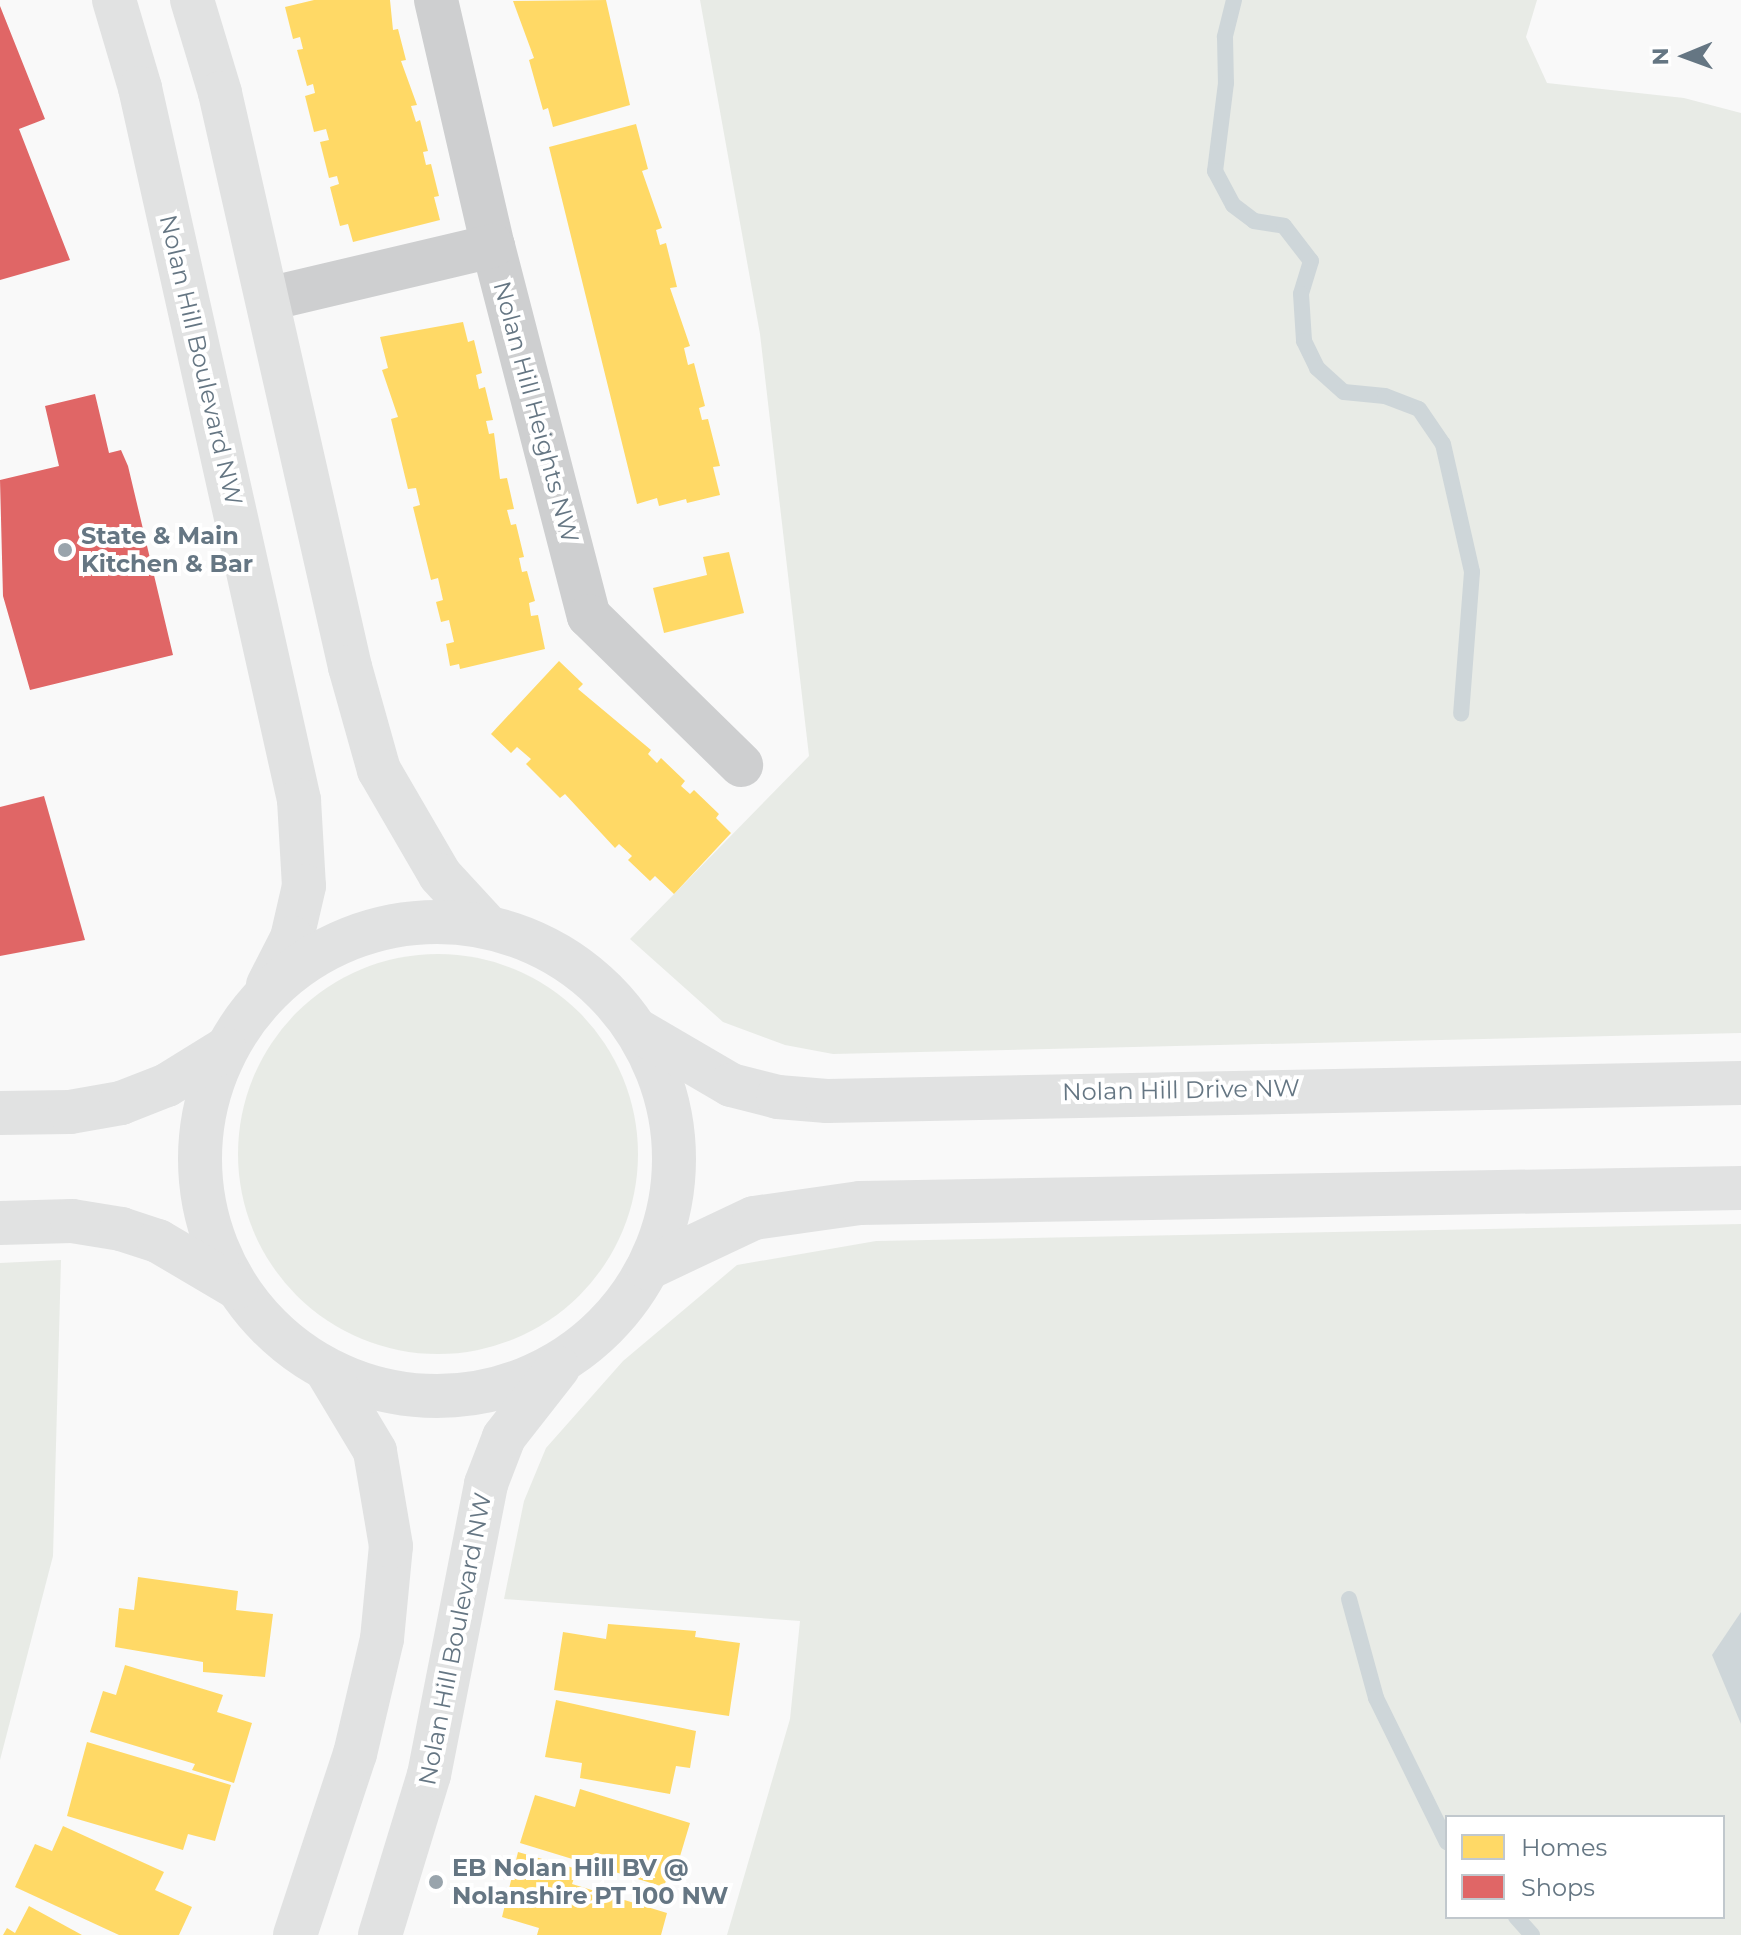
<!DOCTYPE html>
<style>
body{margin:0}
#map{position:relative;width:1741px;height:1935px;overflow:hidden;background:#f9f9f9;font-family:Montserrat,sans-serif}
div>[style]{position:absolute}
.green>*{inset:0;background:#e8ebe6}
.round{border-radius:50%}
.water>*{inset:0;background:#ced6d9}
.homes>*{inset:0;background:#ffd966}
.shops>*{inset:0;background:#e06666}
.stream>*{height:16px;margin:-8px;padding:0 8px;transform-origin:8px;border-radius:8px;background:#ced6d9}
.street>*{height:44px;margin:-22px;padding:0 22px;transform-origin:22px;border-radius:22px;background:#cecfd0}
.secondary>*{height:44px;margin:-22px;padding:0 22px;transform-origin:22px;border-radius:22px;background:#e1e2e2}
.secondary>.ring{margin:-22px;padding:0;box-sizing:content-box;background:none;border:44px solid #e1e2e2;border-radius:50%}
.dots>*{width:22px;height:22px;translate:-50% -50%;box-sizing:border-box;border:4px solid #fff;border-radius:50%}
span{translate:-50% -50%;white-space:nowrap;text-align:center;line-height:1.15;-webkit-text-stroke:8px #fff;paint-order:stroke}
.street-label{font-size:24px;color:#657683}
.poi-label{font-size:24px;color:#657683;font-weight:700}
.left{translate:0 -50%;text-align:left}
.legend{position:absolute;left:1445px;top:1815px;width:280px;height:104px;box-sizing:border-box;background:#fff;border:2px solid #c1c8cd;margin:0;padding:10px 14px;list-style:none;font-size:24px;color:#657683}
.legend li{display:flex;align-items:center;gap:16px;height:40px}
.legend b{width:40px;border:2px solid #c1c8cd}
.north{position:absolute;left:1645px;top:16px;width:80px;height:80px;-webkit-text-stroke:6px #fff;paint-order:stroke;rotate:269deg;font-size:22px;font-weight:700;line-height:32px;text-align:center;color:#657683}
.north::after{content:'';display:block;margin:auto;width:28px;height:36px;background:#657683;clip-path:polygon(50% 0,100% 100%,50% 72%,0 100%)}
</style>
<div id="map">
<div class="green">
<div style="clip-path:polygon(700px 0,1537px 0,1526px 37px,1547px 83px,1684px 98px,1741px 113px,1741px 1033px,833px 1054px,785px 1045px,723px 1022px,630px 939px,809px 756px,760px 334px)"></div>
<div class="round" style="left:238px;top:954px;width:400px;height:400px"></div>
<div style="clip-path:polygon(evenodd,1741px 1224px,1741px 1935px,727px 1935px,790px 1719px,800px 1621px,504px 1599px,524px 1501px,546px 1448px,623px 1361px,737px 1265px,876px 1241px,1741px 1224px,1447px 1817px,1723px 1817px,1723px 1917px,1447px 1917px,1447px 1817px)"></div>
<div style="clip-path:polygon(61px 1260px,53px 1556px,0 1760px,0 1263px)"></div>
</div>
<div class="water">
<div style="clip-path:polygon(1741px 1612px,1741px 1724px,1712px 1655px)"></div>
</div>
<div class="homes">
<div style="clip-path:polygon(314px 0,390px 0,393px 30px,398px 29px,406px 60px,401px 61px,417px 105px,411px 106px,416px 122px,420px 120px,428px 151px,423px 152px,426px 165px,431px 164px,439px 196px,434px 197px,440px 220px,353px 242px,348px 224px,340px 226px,330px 187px,339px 184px,337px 176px,329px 178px,320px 142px,329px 140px,326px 129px,314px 132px,305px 96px,315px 93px,313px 84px,307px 86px,297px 50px,303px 49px,300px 37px,293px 39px,285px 7px)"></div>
<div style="clip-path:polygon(606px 0,630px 105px,553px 127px,548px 108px,543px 110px,529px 60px,534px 58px,513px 1px)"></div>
<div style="clip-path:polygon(636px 124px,648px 169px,642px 171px,662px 228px,656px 230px,660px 245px,666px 243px,677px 287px,670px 288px,690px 346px,684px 348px,688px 365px,694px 363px,705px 406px,699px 408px,702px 420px,708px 419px,720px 466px,713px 467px,720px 495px,687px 503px,686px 499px,659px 506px,657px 498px,637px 504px,549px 147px)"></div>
<div style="clip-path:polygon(463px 322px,468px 342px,474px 340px,482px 373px,476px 375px,479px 389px,485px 387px,493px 420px,486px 421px,489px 434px,494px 433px,500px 479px,507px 478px,514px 509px,507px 510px,511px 525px,516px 524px,524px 557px,519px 558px,522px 572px,527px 571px,535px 601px,529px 603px,531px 616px,538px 615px,545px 649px,460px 669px,459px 664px,450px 666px,446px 644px,454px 642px,449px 620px,441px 622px,436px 602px,443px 600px,438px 578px,431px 580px,413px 507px,420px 505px,416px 488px,408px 489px,391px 419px,398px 417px,382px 370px,388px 368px,380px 337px)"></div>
<div style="clip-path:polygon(729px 552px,744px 613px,664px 633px,653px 588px,707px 575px,703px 557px)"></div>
<div style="clip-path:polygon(559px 661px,583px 684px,578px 689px,651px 750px,648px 754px,657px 763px,661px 758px,685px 781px,681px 786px,690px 794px,694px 790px,719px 814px,716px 818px,731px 833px,674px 894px,655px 876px,650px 881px,628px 860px,632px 856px,619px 844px,615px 848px,565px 794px,560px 798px,526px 764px,531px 759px,517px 747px,511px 753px,491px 734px)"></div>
<div style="clip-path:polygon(138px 1577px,238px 1591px,236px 1610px,273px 1614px,265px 1677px,203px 1672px,203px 1662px,115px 1647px,119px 1608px,134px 1610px)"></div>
<div style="clip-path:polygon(608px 1624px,696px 1631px,695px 1637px,740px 1643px,729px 1716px,554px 1690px,563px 1632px,606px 1639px)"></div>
<div style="clip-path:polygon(125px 1665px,223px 1695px,217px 1712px,252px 1723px,234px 1783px,192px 1770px,195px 1764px,90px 1732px,103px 1691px,116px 1695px)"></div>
<div style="clip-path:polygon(556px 1700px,696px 1731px,690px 1768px,676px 1766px,670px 1794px,580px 1778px,582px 1763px,545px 1757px)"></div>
<div style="clip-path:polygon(87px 1742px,231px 1785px,215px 1841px,188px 1834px,183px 1850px,67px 1816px)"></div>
<div style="clip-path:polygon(580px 1789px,690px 1823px,678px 1863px,672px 1861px,664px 1887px,520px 1843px,535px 1795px,575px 1807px)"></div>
<div style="clip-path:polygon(63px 1826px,164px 1872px,155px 1890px,192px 1907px,179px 1935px,119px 1935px,15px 1887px,35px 1844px,52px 1851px)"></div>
<div style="clip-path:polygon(518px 1852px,577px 1869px,572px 1884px,667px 1913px,661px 1935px,537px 1935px,539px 1928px,502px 1917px)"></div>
<div style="clip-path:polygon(29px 1906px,82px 1935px,3px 1935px,7px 1928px,15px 1933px)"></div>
</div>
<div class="shops">
<div style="clip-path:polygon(0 6px,45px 119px,19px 129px,70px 260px,0 280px)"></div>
<div style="clip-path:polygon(95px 394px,109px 453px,121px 450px,128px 466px,173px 655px,30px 690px,3px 596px,0 480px,59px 466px,45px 406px)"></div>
<div style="clip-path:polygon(44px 796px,85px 940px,0 956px,0 807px)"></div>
</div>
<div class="stream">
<div style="left:1234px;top:0;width:38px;rotate:104deg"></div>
<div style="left:1225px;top:37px;width:46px;rotate:88.8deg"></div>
<div style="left:1226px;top:83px;width:89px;rotate:97.1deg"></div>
<div style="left:1215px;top:171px;width:38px;rotate:62deg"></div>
<div style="left:1233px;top:205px;width:26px;rotate:37deg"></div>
<div style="left:1254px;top:221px;width:30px;rotate:9deg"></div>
<div style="left:1284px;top:226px;width:44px;rotate:52.4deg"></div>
<div style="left:1311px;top:261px;width:34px;rotate:107deg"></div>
<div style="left:1301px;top:294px;width:47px;rotate:86.3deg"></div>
<div style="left:1304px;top:341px;width:30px;rotate:64deg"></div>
<div style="left:1317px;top:368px;width:36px;rotate:42deg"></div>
<div style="left:1344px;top:392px;width:41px;rotate:5.6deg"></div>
<div style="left:1385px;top:396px;width:36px;rotate:21deg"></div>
<div style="left:1419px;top:409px;width:42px;rotate:55.6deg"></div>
<div style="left:1443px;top:444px;width:131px;rotate:77.2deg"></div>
<div style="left:1472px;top:572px;width:142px;rotate:94.4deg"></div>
<div style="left:1349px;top:1599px;width:103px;rotate:74.7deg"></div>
<div style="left:1376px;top:1698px;width:161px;rotate:63.8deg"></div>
<div style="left:1516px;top:1917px;width:24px;rotate:48deg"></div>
</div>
<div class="street">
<div style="left:436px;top:0;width:253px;rotate:77deg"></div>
<div style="left:493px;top:246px;width:382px;rotate:75.5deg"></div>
<div style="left:589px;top:616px;width:213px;rotate:44.4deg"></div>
<div style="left:268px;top:299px;width:231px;rotate:-13.3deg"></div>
</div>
<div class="secondary">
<div style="left:114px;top:0;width:92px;rotate:73.5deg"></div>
<div style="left:140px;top:88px;width:730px;rotate:77.41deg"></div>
<div style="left:299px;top:800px;width:86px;rotate:86.7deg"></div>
<div style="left:304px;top:886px;width:53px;rotate:103deg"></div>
<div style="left:292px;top:938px;width:53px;rotate:117.1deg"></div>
<div style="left:192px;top:0;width:97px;rotate:73.2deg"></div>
<div style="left:220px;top:93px;width:589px;rotate:77.24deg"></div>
<div style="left:350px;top:667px;width:107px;rotate:74.3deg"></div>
<div style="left:379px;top:770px;width:121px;rotate:59.8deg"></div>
<div style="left:440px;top:875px;width:69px;rotate:47.3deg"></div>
<div class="ring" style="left:200px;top:922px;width:430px;height:430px"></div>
<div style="left:637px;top:1030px;width:109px;rotate:30.3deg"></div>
<div style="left:731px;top:1085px;width:49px;rotate:14.3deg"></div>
<div style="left:778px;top:1097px;width:49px;rotate:4.7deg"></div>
<div style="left:827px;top:1101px;width:914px;rotate:-1.13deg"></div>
<div style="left:0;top:1113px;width:70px;rotate:-0.8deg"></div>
<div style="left:70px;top:1112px;width:52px;rotate:-10deg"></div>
<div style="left:121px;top:1103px;width:49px;rotate:-21.4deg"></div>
<div style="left:167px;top:1085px;width:68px;rotate:-31.8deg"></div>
<div style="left:0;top:1223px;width:72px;rotate:-1.6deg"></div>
<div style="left:72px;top:1221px;width:50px;rotate:9.3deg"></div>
<div style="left:121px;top:1229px;width:39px;rotate:18deg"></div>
<div style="left:158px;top:1241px;width:91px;rotate:30.5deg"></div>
<div style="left:648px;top:1268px;width:117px;rotate:-25.3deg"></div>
<div style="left:754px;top:1218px;width:107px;rotate:-8.1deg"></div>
<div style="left:860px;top:1203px;width:881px;rotate:-0.98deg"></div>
<div style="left:295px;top:1935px;width:191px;rotate:-71.7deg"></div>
<div style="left:355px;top:1754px;width:118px;rotate:-76.8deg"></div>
<div style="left:382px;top:1639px;width:93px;rotate:-84.5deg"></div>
<div style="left:391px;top:1546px;width:96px;rotate:-99.6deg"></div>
<div style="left:375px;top:1451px;width:93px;rotate:-121deg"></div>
<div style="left:380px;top:1935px;width:167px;rotate:-73deg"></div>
<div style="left:429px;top:1775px;width:297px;rotate:-78.9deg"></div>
<div style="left:486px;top:1484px;width:50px;rotate:-69deg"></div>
<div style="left:504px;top:1437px;width:88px;rotate:-52deg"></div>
</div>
<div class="dots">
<div style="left:65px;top:550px;background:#99a4ac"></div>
<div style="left:436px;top:1882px;background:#99a4ac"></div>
</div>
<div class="street-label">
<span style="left:201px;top:360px;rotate:77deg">Nolan Hill Boulevard NW</span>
<span style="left:536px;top:412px;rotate:75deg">Nolan Hill Heights NW</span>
<span style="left:1181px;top:1090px;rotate:-1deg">Nolan Hill Drive NW</span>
<span style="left:455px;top:1639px;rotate:-79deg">Nolan Hill Boulevard NW</span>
</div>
<div class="poi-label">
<span class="left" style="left:81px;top:550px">State &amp; Main<br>Kitchen &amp; Bar</span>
<span class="left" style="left:452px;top:1882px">EB Nolan Hill BV @<br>Nolanshire PT 100 NW</span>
</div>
<ul class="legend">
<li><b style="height:22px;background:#ffd966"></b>Homes</li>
<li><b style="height:22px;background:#e06666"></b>Shops</li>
</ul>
<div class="north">N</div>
</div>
